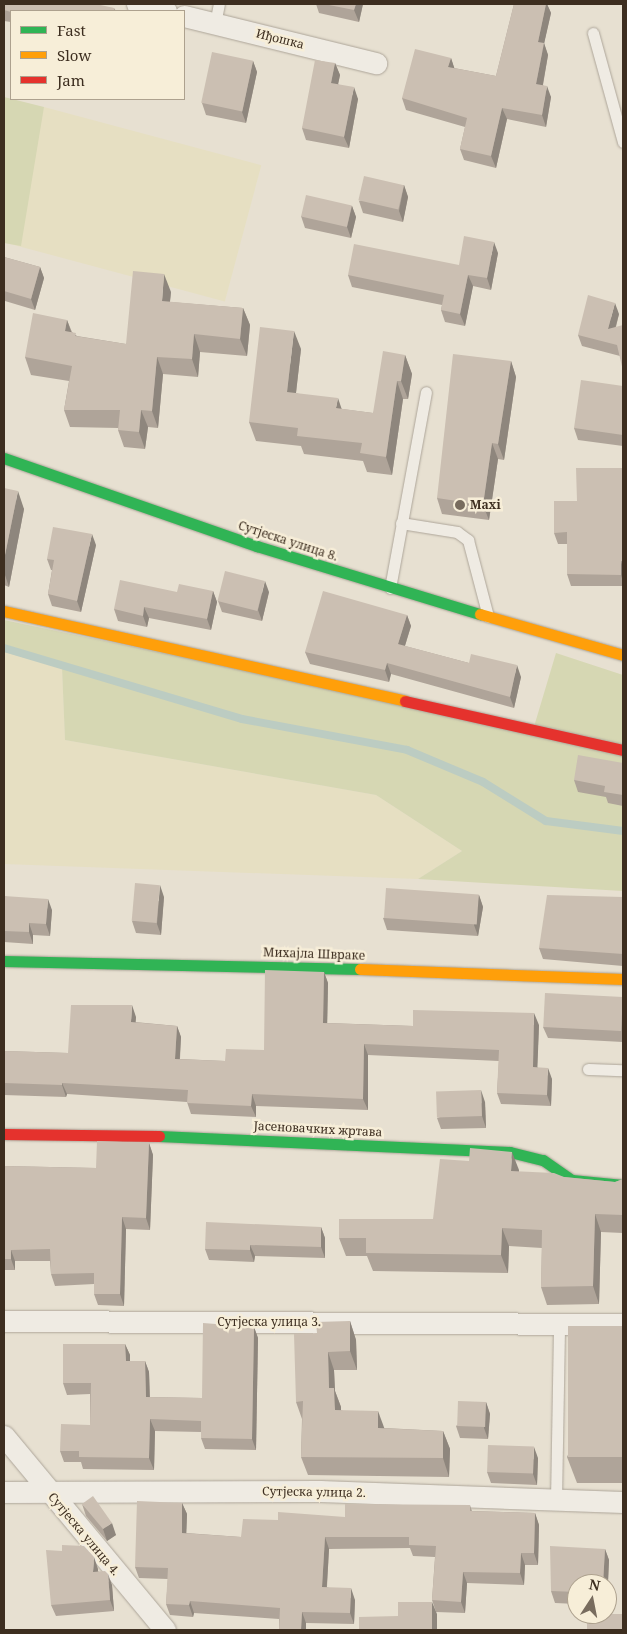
<!DOCTYPE html>
<meta charset="utf-8">
<style>
body{margin:0}
#map{position:relative;width:627px;height:1634px;overflow:hidden;background:#e7e0d1;font-family:"Noto Serif",serif}
div>[style]{position:absolute}
.farmland>*{inset:0;background:#e6dfc2;transform-origin:0 0}
.green>*{inset:0;background:#d6d7b3}
.stream>*{height:8px;margin:-4px;padding:0 4px;transform-origin:4px;border-radius:4px;background:#bcccc2}
.roads{filter:drop-shadow(0 0 1px #ada599) drop-shadow(0 0 1px #ada599)}
.lane>*{height:11px;margin:-5.5px;padding:0 5.5px;transform-origin:5.5px;border-radius:5.5px;background:#efebe3}
.street>*{height:21px;margin:-10.5px;padding:0 10.5px;transform-origin:10.5px;border-radius:10.5px;background:#efebe3}
.fast>*{height:11px;margin:-5.5px;padding:0 5.5px;transform-origin:5.5px;border-radius:5.5px;background:#30b455}
.slow>*{height:11px;margin:-5.5px;padding:0 5.5px;transform-origin:5.5px;border-radius:5.5px;background:#ff9f0a}
.jam>*{height:11px;margin:-5.5px;padding:0 5.5px;transform-origin:5.5px;border-radius:5.5px;background:#e5322d}
.wall>*{inset:0;background:#afa499}
.shaded-wall>*{inset:0;background:#8e867d}
.building>*{inset:0;background:#cbbfb2;transform-origin:0 0}
.dots>*{width:14px;height:14px;translate:-50% -50%;box-sizing:border-box;border:2px solid #f7eed8;border-radius:50%}
span{translate:-50% -50%;white-space:nowrap;text-align:center;line-height:1.15;-webkit-text-stroke:5px #f7eed8;paint-order:stroke}
.street-label{font-size:12px;color:#3d2e20}
.poi-label{font-size:12px;color:#3d2e20;font-weight:700}
.left{translate:0 -50%;text-align:left}
.frame{position:absolute;inset:0;border:5px solid #3d2e20;pointer-events:none}
.legend{position:absolute;left:10px;top:10px;width:175px;height:90px;box-sizing:border-box;background:#f7eed8;border:1px solid #ada18e;margin:0;padding:6px 9px;list-style:none;font-size:15px;color:#3d2e20}
.legend li{display:flex;align-items:center;gap:10px;height:25px}
.legend b{width:25px;border:1px solid #ada18e}
.north{position:absolute;left:567px;top:1574px;width:50px;height:50px;box-sizing:border-box;background:#f7eed8;border:1px solid #ada18e;border-radius:50%;rotate:11deg;font-size:14px;font-weight:700;line-height:20px;text-align:center;color:#3d2e20}
.north::after{content:'';display:block;margin:auto;width:18px;height:22px;background:#786c5e;clip-path:polygon(50% 0,100% 100%,50% 72%,0 100%)}
</style>
<div id="map">
<div class="farmland">
<div style="left:44px;top:107px;width:225px;height:141px;rotate:15deg"></div>
<div style="clip-path:polygon(4px 652px,62px 668px,65px 740px,376px 795px,462px 851px,418px 879px,4px 864px)"></div>
</div>
<div class="green">
<div style="clip-path:polygon(4px 97px,44px 107px,21px 246px,4px 243px)"></div>
<div style="clip-path:polygon(4px 620px,533px 730px,556px 653px,623px 675px,623px 891px,418px 879px,462px 851px,376px 795px,65px 740px,62px 668px,4px 652px)"></div>
</div>
<div class="stream">
<div style="left:4px;top:648px;width:248px;rotate:16.6deg"></div>
<div style="left:242px;top:719px;width:168px;rotate:10.6deg"></div>
<div style="left:407px;top:750px;width:82px;rotate:22.8deg"></div>
<div style="left:483px;top:782px;width:74px;rotate:31.8deg"></div>
<div style="left:546px;top:821px;width:78px;rotate:7.4deg"></div>
</div>
<div class="roads">
<div class="lane">
<div style="left:215px;top:24px;width:20px;rotate:-79deg"></div>
<div style="left:593px;top:33px;width:113px;rotate:74.6deg"></div>
<div style="left:401px;top:523px;width:57px;rotate:9.1deg"></div>
<div style="left:457px;top:532px;width:14px;rotate:36deg"></div>
<div style="left:468px;top:540px;width:79px;rotate:75.3deg"></div>
<div style="left:390px;top:588px;width:199px;rotate:-79.6deg"></div>
<div style="left:588px;top:1069px;width:35px;rotate:2deg"></div>
<div style="left:556px;top:1500px;width:176px;rotate:-89deg"></div>
</div>
<div class="street">
<div style="left:137px;top:4px;width:30px;rotate:14deg"></div>
<div style="left:184px;top:16px;width:198px;rotate:13.8deg"></div>
<div style="left:4px;top:1321px;width:619px;rotate:0.28deg"></div>
<div style="left:4px;top:1436px;width:252px;rotate:50.3deg"></div>
<div style="left:4px;top:1492px;width:316px;rotate:-0.2deg"></div>
<div style="left:320px;top:1491px;width:303px;rotate:2.1deg"></div>
</div>
<div class="fast">
<div style="left:4px;top:458px;width:268px;rotate:19.2deg"></div>
<div style="left:257px;top:546px;width:233px;rotate:17deg"></div>
<div style="left:4px;top:961px;width:356px;rotate:1.3deg"></div>
<div style="left:159px;top:1136px;width:351px;rotate:2.6deg"></div>
<div style="left:510px;top:1152px;width:34px;rotate:14deg"></div>
<div style="left:543px;top:1160px;width:35px;rotate:35deg"></div>
<div style="left:572px;top:1180px;width:51px;rotate:5.6deg"></div>
</div>
<div class="slow">
<div style="left:4px;top:611px;width:411px;rotate:12.6deg"></div>
<div style="left:480px;top:614px;width:149px;rotate:16deg"></div>
<div style="left:360px;top:969px;width:263px;rotate:2.2deg"></div>
</div>
<div class="jam">
<div style="left:405px;top:701px;width:223px;rotate:12.7deg"></div>
<div style="left:4px;top:1134px;width:155px;rotate:0.7deg"></div>
</div>
</div>
<div class="wall">
<div style="clip-path:polygon(4px 4px,114px 8px,116px 11px,11px 11px,11px 22px,4px 21px)"></div>
<div style="clip-path:polygon(316px 4px,363px 4px,359px 22px,319px 13px)"></div>
<div style="clip-path:polygon(514px 4px,547px 4px,551px 13px,544px 43px,548px 55px,543px 85px,551px 97px,546px 127px,507px 119px,496px 168px,464px 160px,460px 149px,465px 127px,406px 110px,402px 98px,451px 58px,454px 68px,496px 76px)"></div>
<div style="clip-path:polygon(253px 61px,257px 72px,246px 123px,206px 115px,202px 103px)"></div>
<div style="clip-path:polygon(335px 63px,340px 75px,338px 84px,358px 99px,349px 148px,306px 140px,302px 128px)"></div>
<div style="clip-path:polygon(404px 185px,408px 197px,403px 222px,363px 213px,359px 201px)"></div>
<div style="clip-path:polygon(352px 206px,356px 217px,351px 238px,305px 228px,301px 216px)"></div>
<div style="clip-path:polygon(498px 253px,491px 290px,473px 286px,465px 326px,445px 322px,441px 310px,442px 305px,352px 287px,348px 275px,459px 265px)"></div>
<div style="clip-path:polygon(4px 257px,40px 267px,44px 278px,35px 310px,5px 301px,4px 299px)"></div>
<div style="clip-path:polygon(171px 292px,170px 302px,243px 308px,250px 325px,247px 356px,200px 352px,198px 377px,163px 374px,158px 428px,148px 427px,145px 449px,124px 447px,118px 430px,118px 428px,70px 427px,64px 410px,69px 381px,31px 375px,25px 357px,67px 320px,72px 332px,77px 336px,126px 344px)"></div>
<div style="clip-path:polygon(619px 314px,616px 327px,620px 356px,582px 346px,578px 335px)"></div>
<div style="clip-path:polygon(301px 349px,296px 393px,342px 409px,373px 413px,405px 355px,412px 374px,408px 399px,403px 399px,392px 475px,367px 472px,363px 461px,304px 454px,301px 446px,256px 441px,249px 422px)"></div>
<div style="clip-path:polygon(511px 361px,516px 377px,504px 460px,498px 459px,489px 520px,442px 514px,437px 498px)"></div>
<div style="clip-path:polygon(623px 386px,623px 446px,578px 440px,574px 428px)"></div>
<div style="clip-path:polygon(623px 468px,623px 586px,571px 586px,567px 574px,567px 544px,558px 544px,554px 533px,577px 501px)"></div>
<div style="clip-path:polygon(4px 488px,24px 509px,9px 587px,4px 585px)"></div>
<div style="clip-path:polygon(96px 545px,81px 612px,52px 606px,48px 594px,52px 570px,51px 570px,47px 559px)"></div>
<div style="clip-path:polygon(213px 591px,217px 602px,211px 630px,149px 618px,147px 627px,118px 621px,114px 609px,177px 592px)"></div>
<div style="clip-path:polygon(269px 592px,262px 621px,222px 612px,218px 601px)"></div>
<div style="clip-path:polygon(407px 615px,411px 626px,405px 646px,469px 663px,521px 677px,514px 708px,391px 674px,389px 682px,310px 664px,305px 652px)"></div>
<div style="clip-path:polygon(623px 763px,623px 806px,608px 803px,606px 797px,578px 792px,574px 780px)"></div>
<div style="clip-path:polygon(479px 895px,483px 907px,478px 936px,387px 930px,383px 918px)"></div>
<div style="clip-path:polygon(4px 896px,52px 910px,50px 936px,33px 935px,33px 944px,4px 942px)"></div>
<div style="clip-path:polygon(164px 897px,161px 935px,136px 933px,132px 921px)"></div>
<div style="clip-path:polygon(623px 897px,623px 966px,543px 959px,539px 948px)"></div>
<div style="clip-path:polygon(324px 972px,328px 983px,327px 1023px,413px 1026px,539px 1025px,537px 1067px,552px 1079px,551px 1106px,501px 1104px,497px 1093px,499px 1061px,368px 1055px,368px 1110px,256px 1106px,256px 1117px,191px 1114px,187px 1102px,67px 1094px,66px 1097px,4px 1095px,4px 1051px,68px 1053px,136px 1017px,135px 1022px,177px 1026px,181px 1037px,180px 1059px,225px 1061px,264px 1050px)"></div>
<div style="clip-path:polygon(623px 997px,623px 1042px,548px 1038px,543px 1027px)"></div>
<div style="clip-path:polygon(485px 1102px,486px 1128px,441px 1129px,437px 1118px)"></div>
<div style="clip-path:polygon(149px 1143px,153px 1155px,150px 1230px,126px 1229px,124px 1306px,98px 1305px,94px 1294px,94px 1284px,55px 1286px,51px 1274px,50px 1261px,15px 1261px,15px 1270px,4px 1270px,4px 1166px,96px 1168px)"></div>
<div style="clip-path:polygon(519px 1170px,519px 1172px,564px 1177px,615px 1182px,623px 1179px,623px 1233px,601px 1232px,599px 1304px,547px 1305px,541px 1287px,542px 1248px,509px 1246px,508px 1273px,373px 1271px,367px 1256px,346px 1256px,339px 1238px,433px 1219px)"></div>
<div style="clip-path:polygon(321px 1227px,325px 1238px,325px 1258px,255px 1256px,254px 1262px,209px 1260px,205px 1249px)"></div>
<div style="clip-path:polygon(350px 1321px,356px 1340px,357px 1370px,334px 1370px,335px 1391px,341px 1407px,341px 1410px,384px 1428px,443px 1431px,450px 1449px,449px 1477px,308px 1475px,301px 1457px,302px 1419px,296px 1402px,317px 1333px)"></div>
<div style="clip-path:polygon(623px 1326px,623px 1483px,577px 1483px,567px 1457px)"></div>
<div style="clip-path:polygon(254px 1327px,258px 1338px,256px 1450px,205px 1449px,201px 1438px,201px 1432px,155px 1431px,154px 1470px,83px 1469px,81px 1462px,64px 1462px,60px 1451px,90px 1425px,90px 1394px,67px 1395px,63px 1383px,125px 1344px,130px 1355px,130px 1361px,145px 1361px,149px 1372px,150px 1397px,202px 1398px)"></div>
<div style="clip-path:polygon(486px 1402px,490px 1414px,488px 1439px,460px 1438px,456px 1426px)"></div>
<div style="clip-path:polygon(538px 1458px,537px 1485px,491px 1483px,487px 1472px)"></div>
<div style="clip-path:polygon(182px 1503px,187px 1514px,186px 1533px,241px 1537px,278px 1520px,345px 1517px,470px 1505px,472px 1511px,535px 1513px,539px 1525px,538px 1565px,525px 1565px,524px 1585px,467px 1583px,465px 1613px,436px 1612px,432px 1600px,435px 1557px,413px 1556px,410px 1548px,329px 1549px,327px 1587px,355px 1600px,354px 1624px,306px 1623px,306px 1630px,279px 1630px,279px 1619px,194px 1613px,193px 1617px,170px 1615px,166px 1604px,168px 1579px,139px 1578px,135px 1567px)"></div>
<div style="clip-path:polygon(82px 1504px,116px 1535px,107px 1541px,86px 1516px)"></div>
<div style="clip-path:polygon(605px 1549px,609px 1560px,607px 1604px,607px 1584px,577px 1584px,577px 1604px,555px 1603px,551px 1591px)"></div>
<div style="clip-path:polygon(98px 1569px,98px 1571px,112px 1585px,114px 1611px,56px 1616px,51px 1605px)"></div>
</div>
<div class="shaded-wall">
<div style="clip-path:polygon(356px 4px,363px 4px,359px 22px,354px 10px)"></div>
<div style="clip-path:polygon(546px 4px,547px 4px,551px 13px,542px 53px,538px 42px)"></div>
<div style="clip-path:polygon(544px 43px,548px 55px,541px 95px,536px 84px)"></div>
<div style="clip-path:polygon(451px 58px,455px 70px,448px 67px)"></div>
<div style="clip-path:polygon(253px 61px,257px 72px,246px 123px,242px 112px)"></div>
<div style="clip-path:polygon(335px 63px,340px 75px,336px 94px,331px 83px)"></div>
<div style="clip-path:polygon(547px 86px,551px 97px,546px 127px,542px 115px)"></div>
<div style="clip-path:polygon(354px 87px,358px 99px,349px 148px,344px 137px)"></div>
<div style="clip-path:polygon(502px 108px,507px 119px,496px 168px,491px 156px)"></div>
<div style="clip-path:polygon(404px 185px,408px 197px,403px 222px,399px 211px)"></div>
<div style="clip-path:polygon(352px 206px,356px 217px,351px 238px,347px 227px)"></div>
<div style="clip-path:polygon(494px 242px,498px 253px,491px 290px,487px 278px)"></div>
<div style="clip-path:polygon(40px 267px,44px 278px,35px 310px,31px 299px)"></div>
<div style="clip-path:polygon(164px 274px,171px 292px,168px 318px,162px 301px)"></div>
<div style="clip-path:polygon(468px 275px,473px 286px,465px 326px,460px 314px)"></div>
<div style="clip-path:polygon(615px 303px,619px 314px,612px 340px,608px 329px)"></div>
<div style="clip-path:polygon(243px 308px,250px 325px,247px 356px,240px 339px)"></div>
<div style="clip-path:polygon(67px 320px,73px 337px,65px 331px)"></div>
<div style="clip-path:polygon(294px 331px,301px 349px,294px 410px,287px 392px)"></div>
<div style="clip-path:polygon(194px 334px,200px 352px,198px 377px,192px 359px)"></div>
<div style="clip-path:polygon(405px 355px,412px 374px,408px 399px,401px 381px)"></div>
<div style="clip-path:polygon(157px 357px,163px 374px,158px 428px,152px 411px)"></div>
<div style="clip-path:polygon(511px 361px,516px 377px,504px 460px,498px 444px)"></div>
<div style="clip-path:polygon(397px 381px,403px 399px,392px 475px,386px 457px)"></div>
<div style="clip-path:polygon(338px 398px,344px 416px,336px 408px)"></div>
<div style="clip-path:polygon(141px 410px,148px 427px,145px 449px,139px 432px)"></div>
<div style="clip-path:polygon(492px 443px,498px 459px,489px 520px,483px 505px)"></div>
<div style="clip-path:polygon(18px 491px,24px 509px,9px 587px,4px 572px,4px 560px)"></div>
<div style="clip-path:polygon(92px 534px,96px 545px,81px 612px,77px 601px)"></div>
<div style="clip-path:polygon(621px 561px,623px 568px,623px 582px,621px 575px)"></div>
<div style="clip-path:polygon(265px 581px,269px 592px,262px 621px,258px 610px)"></div>
<div style="clip-path:polygon(213px 591px,217px 602px,211px 630px,207px 619px)"></div>
<div style="clip-path:polygon(144px 607px,149px 618px,147px 627px,143px 616px)"></div>
<div style="clip-path:polygon(407px 615px,411px 626px,402px 655px,398px 644px)"></div>
<div style="clip-path:polygon(387px 663px,391px 674px,389px 682px,385px 670px)"></div>
<div style="clip-path:polygon(517px 665px,521px 677px,514px 708px,510px 697px)"></div>
<div style="clip-path:polygon(160px 885px,164px 897px,161px 935px,157px 924px)"></div>
<div style="clip-path:polygon(479px 895px,483px 907px,478px 936px,474px 925px)"></div>
<div style="clip-path:polygon(48px 899px,52px 910px,50px 936px,46px 924px)"></div>
<div style="clip-path:polygon(29px 923px,33px 935px,33px 944px,29px 932px)"></div>
<div style="clip-path:polygon(324px 972px,328px 983px,327px 1034px,323px 1023px)"></div>
<div style="clip-path:polygon(132px 1005px,136px 1017px,135px 1033px,131px 1022px)"></div>
<div style="clip-path:polygon(534px 1013px,539px 1025px,537px 1078px,533px 1067px)"></div>
<div style="clip-path:polygon(177px 1026px,181px 1037px,179px 1070px,175px 1059px)"></div>
<div style="clip-path:polygon(364px 1044px,368px 1055px,368px 1110px,363px 1099px)"></div>
<div style="clip-path:polygon(548px 1068px,552px 1079px,551px 1106px,547px 1095px)"></div>
<div style="clip-path:polygon(62px 1083px,67px 1094px,66px 1097px,62px 1085px)"></div>
<div style="clip-path:polygon(481px 1090px,485px 1102px,486px 1128px,482px 1116px)"></div>
<div style="clip-path:polygon(252px 1094px,256px 1106px,256px 1117px,251px 1106px)"></div>
<div style="clip-path:polygon(149px 1143px,153px 1155px,150px 1230px,146px 1218px)"></div>
<div style="clip-path:polygon(512px 1152px,519px 1170px,517px 1189px,511px 1171px)"></div>
<div style="clip-path:polygon(595px 1214px,601px 1232px,599px 1304px,593px 1286px)"></div>
<div style="clip-path:polygon(122px 1217px,126px 1229px,124px 1306px,120px 1294px)"></div>
<div style="clip-path:polygon(321px 1227px,325px 1238px,325px 1258px,321px 1247px)"></div>
<div style="clip-path:polygon(502px 1228px,509px 1246px,508px 1273px,501px 1255px)"></div>
<div style="clip-path:polygon(250px 1245px,255px 1256px,254px 1262px,250px 1250px)"></div>
<div style="clip-path:polygon(11px 1250px,15px 1261px,15px 1270px,11px 1259px)"></div>
<div style="clip-path:polygon(350px 1321px,356px 1340px,357px 1370px,350px 1351px)"></div>
<div style="clip-path:polygon(254px 1327px,258px 1338px,256px 1450px,252px 1439px)"></div>
<div style="clip-path:polygon(125px 1344px,130px 1355px,130px 1373px,126px 1361px)"></div>
<div style="clip-path:polygon(328px 1352px,334px 1370px,335px 1391px,341px 1407px,341px 1429px,335px 1410px,329px 1388px)"></div>
<div style="clip-path:polygon(145px 1361px,149px 1372px,150px 1408px,146px 1397px)"></div>
<div style="clip-path:polygon(486px 1402px,490px 1414px,488px 1439px,484px 1428px)"></div>
<div style="clip-path:polygon(378px 1411px,385px 1430px,378px 1428px)"></div>
<div style="clip-path:polygon(150px 1419px,155px 1431px,154px 1470px,149px 1458px)"></div>
<div style="clip-path:polygon(443px 1431px,450px 1449px,449px 1477px,443px 1458px)"></div>
<div style="clip-path:polygon(534px 1447px,538px 1458px,537px 1485px,533px 1474px)"></div>
<div style="clip-path:polygon(182px 1503px,187px 1514px,186px 1544px,182px 1533px)"></div>
<div style="clip-path:polygon(535px 1513px,539px 1525px,538px 1565px,534px 1553px)"></div>
<div style="clip-path:polygon(112px 1523px,116px 1535px,107px 1541px,103px 1529px)"></div>
<div style="clip-path:polygon(325px 1537px,329px 1549px,326px 1599px,322px 1587px)"></div>
<div style="clip-path:polygon(605px 1549px,609px 1560px,607px 1604px,607px 1584px,603px 1584px)"></div>
<div style="clip-path:polygon(521px 1553px,525px 1565px,524px 1585px,520px 1573px)"></div>
<div style="clip-path:polygon(94px 1557px,98px 1569px,97px 1583px,93px 1572px)"></div>
<div style="clip-path:polygon(463px 1572px,467px 1583px,465px 1613px,461px 1602px)"></div>
<div style="clip-path:polygon(108px 1574px,112px 1585px,114px 1611px,110px 1600px)"></div>
<div style="clip-path:polygon(351px 1588px,355px 1600px,354px 1624px,350px 1613px)"></div>
<div style="clip-path:polygon(190px 1601px,194px 1613px,193px 1617px,189px 1605px)"></div>
<div style="clip-path:polygon(432px 1602px,437px 1614px,437px 1630px,432px 1630px)"></div>
<div style="clip-path:polygon(302px 1612px,306px 1623px,306px 1630px,301px 1630px)"></div>
</div>
<div class="building">
<div style="clip-path:polygon(4px 4px,96px 4px,114px 8px,114px 11px,11px 12px,4px 10px)"></div>
<div style="clip-path:polygon(324px 4px,356px 4px,354px 10px)"></div>
<div style="clip-path:polygon(514px 4px,546px 4px,538px 42px,544px 43px,536px 84px,547px 86px,542px 115px,502px 108px,491px 156px,460px 149px,467px 118px,402px 98px,415px 49px,451px 58px,448px 67px,496px 76px)"></div>
<div style="left:212px;top:52px;width:42px;height:52px;rotate:12deg"></div>
<div style="clip-path:polygon(315px 60px,335px 63px,331px 83px,354px 87px,344px 137px,302px 128px)"></div>
<div style="left:364px;top:176px;width:41px;height:25px;rotate:13deg"></div>
<div style="left:306px;top:195px;width:47px;height:22px;rotate:13deg"></div>
<div style="clip-path:polygon(464px 236px,494px 242px,487px 278px,468px 275px,460px 314px,441px 310px,444px 295px,348px 275px,354px 244px,459px 265px)"></div>
<div style="clip-path:polygon(4px 257px,40px 267px,31px 299px,4px 291px)"></div>
<div style="clip-path:polygon(133px 271px,164px 274px,162px 301px,243px 308px,240px 339px,194px 334px,192px 359px,157px 357px,152px 411px,141px 410px,139px 432px,118px 430px,120px 410px,64px 410px,72px 366px,25px 357px,33px 313px,67px 320px,65px 331px,76px 333px,75px 336px,126px 344px)"></div>
<div style="clip-path:polygon(588px 295px,615px 303px,608px 329px,623px 325px,623px 371px,617px 345px,578px 335px)"></div>
<div style="clip-path:polygon(260px 327px,294px 331px,287px 392px,338px 398px,336px 408px,373px 413px,383px 351px,405px 355px,401px 381px,397px 381px,386px 457px,360px 453px,362px 443px,297px 436px,298px 428px,249px 422px)"></div>
<div style="clip-path:polygon(453px 354px,511px 361px,498px 444px,492px 443px,483px 505px,437px 498px)"></div>
<div style="clip-path:polygon(581px 380px,623px 386px,623px 435px,574px 428px)"></div>
<div style="clip-path:polygon(576px 468px,623px 468px,623px 561px,621px 561px,621px 575px,567px 574px,567px 532px,554px 533px,554px 501px,577px 501px)"></div>
<div style="clip-path:polygon(4px 488px,18px 491px,4px 560px)"></div>
<div style="clip-path:polygon(53px 527px,92px 534px,77px 601px,48px 594px,54px 560px,47px 559px)"></div>
<div style="left:225px;top:571px;width:41px;height:31px;rotate:14deg"></div>
<div style="clip-path:polygon(120px 580px,177px 592px,179px 584px,213px 591px,207px 619px,144px 607px,143px 616px,114px 609px)"></div>
<div style="clip-path:polygon(323px 591px,407px 615px,398px 644px,469px 663px,471px 654px,517px 665px,510px 697px,387px 663px,385px 670px,305px 652px)"></div>
<div style="clip-path:polygon(578px 755px,623px 763px,623px 795px,604px 792px,605px 786px,574px 780px)"></div>
<div style="left:135px;top:883px;width:25px;height:38px;rotate:5deg"></div>
<div style="left:386px;top:888px;width:93px;height:30px;rotate:4deg"></div>
<div style="clip-path:polygon(547px 895px,623px 897px,623px 954px,539px 948px)"></div>
<div style="clip-path:polygon(4px 896px,48px 899px,46px 924px,29px 923px,29px 932px,4px 931px)"></div>
<div style="clip-path:polygon(265px 970px,324px 972px,323px 1023px,413px 1026px,413px 1010px,534px 1013px,533px 1067px,548px 1068px,547px 1095px,497px 1093px,499px 1050px,364px 1044px,363px 1099px,252px 1094px,251px 1106px,187px 1103px,188px 1090px,62px 1083px,62px 1085px,4px 1083px,4px 1051px,68px 1053px,71px 1005px,132px 1005px,131px 1022px,177px 1026px,175px 1059px,225px 1061px,226px 1049px,264px 1050px)"></div>
<div style="left:545px;top:993px;width:78px;height:34px;rotate:3deg"></div>
<div style="left:481px;top:1090px;width:26px;height:45px;rotate:88deg"></div>
<div style="clip-path:polygon(97px 1141px,149px 1143px,146px 1218px,122px 1217px,120px 1294px,94px 1294px,94px 1273px,51px 1274px,50px 1249px,11px 1250px,11px 1259px,4px 1259px,4px 1166px,96px 1168px)"></div>
<div style="clip-path:polygon(470px 1148px,512px 1152px,511px 1171px,554px 1173px,564px 1177px,615px 1182px,623px 1179px,623px 1215px,595px 1214px,593px 1286px,541px 1287px,542px 1230px,502px 1228px,501px 1255px,366px 1253px,366px 1238px,339px 1238px,339px 1219px,433px 1219px,440px 1159px,469px 1161px)"></div>
<div style="clip-path:polygon(206px 1222px,321px 1227px,321px 1247px,250px 1245px,250px 1250px,205px 1249px)"></div>
<div style="clip-path:polygon(350px 1321px,350px 1351px,328px 1352px,329px 1388px,334px 1388px,335px 1410px,378px 1411px,378px 1428px,443px 1431px,443px 1458px,301px 1457px,303px 1401px,296px 1402px,294px 1334px,317px 1333px,316px 1322px)"></div>
<div style="clip-path:polygon(203px 1323px,254px 1327px,252px 1439px,201px 1438px,201px 1421px,150px 1419px,149px 1458px,79px 1457px,79px 1451px,60px 1451px,61px 1424px,90px 1425px,91px 1383px,63px 1383px,63px 1344px,125px 1344px,126px 1361px,145px 1361px,146px 1397px,202px 1398px)"></div>
<div style="left:568px;top:1326px;width:55px;height:131px"></div>
<div style="left:458px;top:1401px;width:28px;height:25px;rotate:2deg"></div>
<div style="left:488px;top:1445px;width:46px;height:27px;rotate:2deg"></div>
<div style="clip-path:polygon(93px 1496px,112px 1523px,103px 1529px,82px 1504px)"></div>
<div style="clip-path:polygon(137px 1501px,182px 1503px,182px 1533px,241px 1537px,243px 1519px,278px 1520px,278px 1512px,345px 1517px,345px 1504px,470px 1505px,470px 1511px,535px 1513px,534px 1553px,521px 1553px,520px 1573px,463px 1572px,461px 1602px,432px 1600px,436px 1546px,409px 1545px,409px 1537px,325px 1537px,322px 1587px,351px 1588px,350px 1613px,302px 1612px,301px 1630px,279px 1630px,280px 1608px,190px 1601px,189px 1605px,166px 1604px,168px 1568px,135px 1567px)"></div>
<div style="clip-path:polygon(62px 1545px,84px 1546px,94px 1557px,93px 1572px,105px 1571px,108px 1574px,110px 1600px,51px 1605px,46px 1550px,62px 1551px)"></div>
<div style="clip-path:polygon(550px 1546px,605px 1549px,603px 1584px,577px 1584px,577px 1592px,551px 1591px)"></div>
<div style="clip-path:polygon(398px 1602px,432px 1602px,432px 1630px,359px 1630px,359px 1617px,398px 1616px)"></div>
<div style="left:587px;top:1614px;width:36px;height:16px"></div>
</div>
<div class="dots">
<div style="left:460px;top:505px;background:#786c5e"></div>
</div>
<div class="street-label">
<span style="left:280px;top:39px;rotate:14deg">Иђошка</span>
<span style="left:288px;top:541px;rotate:18deg">Сутјеска улица 8.</span>
<span style="left:314px;top:954px;rotate:2deg">Михајла Швраке</span>
<span style="left:318px;top:1129px;rotate:3deg">Јасеновачких жртава</span>
<span style="left:269px;top:1322px">Сутјеска улица 3.</span>
<span style="left:314px;top:1492px;rotate:1deg">Сутјеска улица 2.</span>
<span style="left:84px;top:1534px;rotate:50deg">Сутјеска улица 4.</span>
</div>
<div class="poi-label">
<span class="left" style="left:470px;top:505px">Maxi</span>
</div>
<div class="frame"></div>
<ul class="legend">
<li><b style="height:6px;background:#30b455"></b>Fast</li>
<li><b style="height:6px;background:#ff9f0a"></b>Slow</li>
<li><b style="height:6px;background:#e5322d"></b>Jam</li>
</ul>
<div class="north">N</div>
</div>
